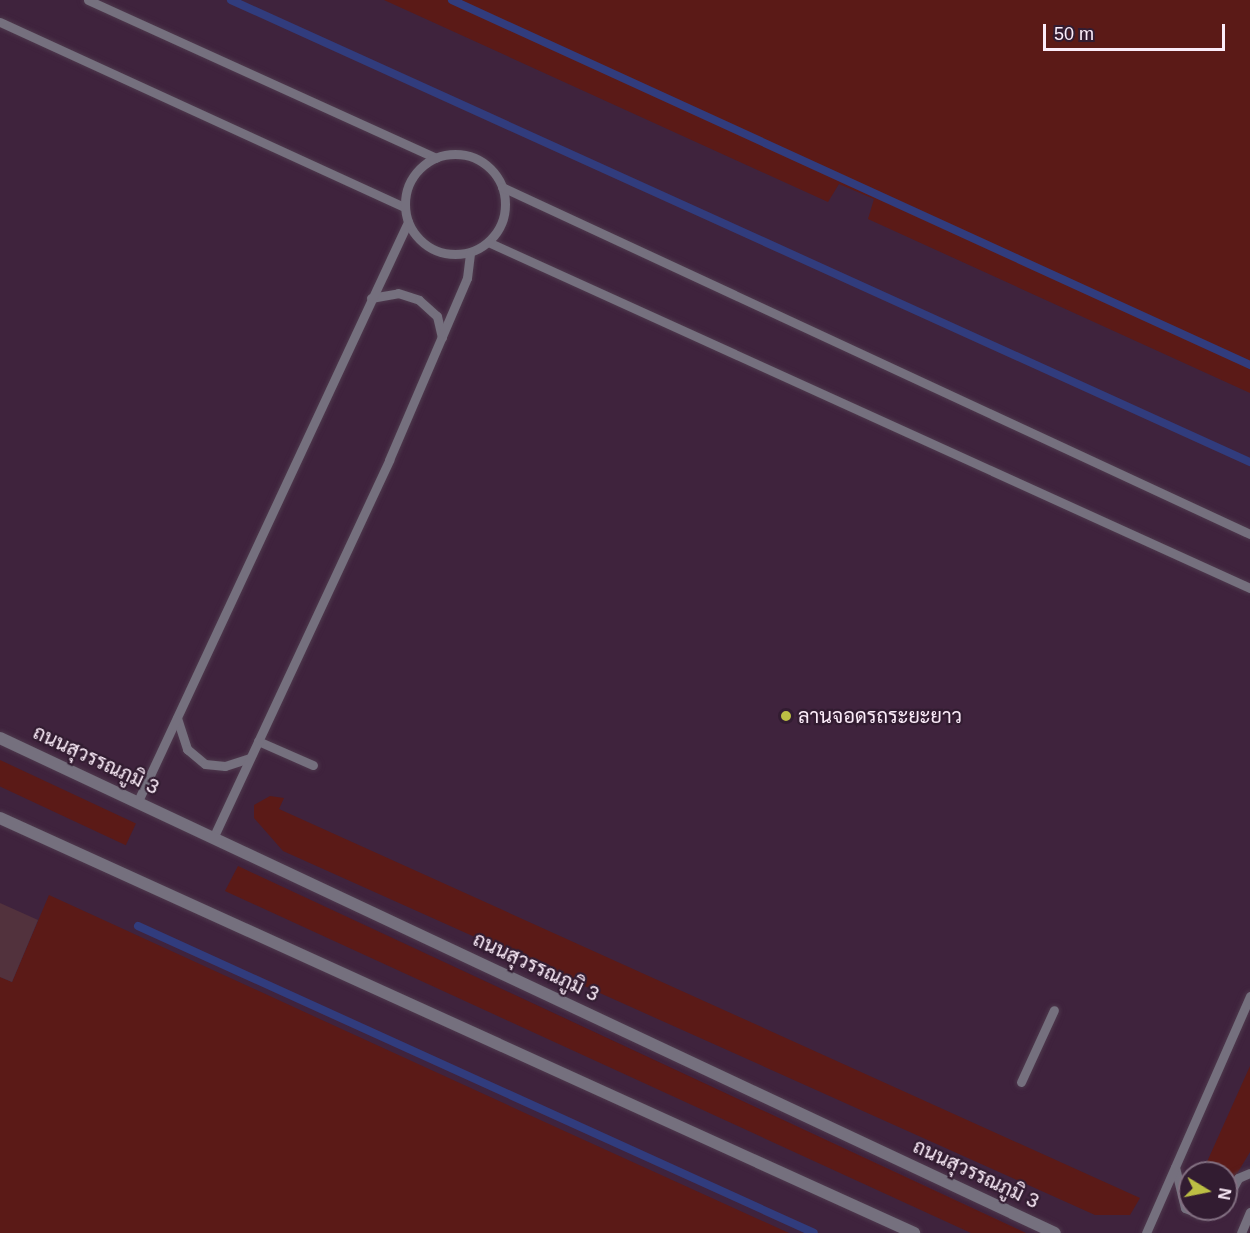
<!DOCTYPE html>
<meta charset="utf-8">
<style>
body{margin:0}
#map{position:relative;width:1250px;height:1233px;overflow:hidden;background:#321c31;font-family:Helvetica,Sarabun,sans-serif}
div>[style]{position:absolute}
.built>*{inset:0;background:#3f233d}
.green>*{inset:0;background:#5b1a17;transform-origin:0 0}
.stream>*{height:8px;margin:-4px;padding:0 4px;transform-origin:4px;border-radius:4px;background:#313c7d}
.building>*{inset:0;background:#52323d}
.roads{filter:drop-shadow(0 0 2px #4e394d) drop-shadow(0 0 2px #4e394d)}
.lane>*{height:9px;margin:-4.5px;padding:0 4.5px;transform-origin:4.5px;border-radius:4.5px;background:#75707e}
.lane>.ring{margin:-4.5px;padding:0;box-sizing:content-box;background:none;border:9px solid #75707e;border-radius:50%}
.street>*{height:12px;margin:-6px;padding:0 6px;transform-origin:6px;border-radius:6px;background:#75707e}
.dots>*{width:16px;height:16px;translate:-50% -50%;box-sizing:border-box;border:3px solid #321c31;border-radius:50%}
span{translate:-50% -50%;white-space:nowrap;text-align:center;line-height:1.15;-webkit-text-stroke:4.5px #321c31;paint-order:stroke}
.poi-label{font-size:20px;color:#fbecf9}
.left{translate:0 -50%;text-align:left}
.street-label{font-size:20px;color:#fbecf9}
.north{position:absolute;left:1178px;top:1161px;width:60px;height:60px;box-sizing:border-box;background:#321c31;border:2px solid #826f81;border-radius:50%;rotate:100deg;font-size:16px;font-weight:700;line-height:24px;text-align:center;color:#fbecf9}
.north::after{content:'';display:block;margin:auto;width:21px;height:27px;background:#bcbf44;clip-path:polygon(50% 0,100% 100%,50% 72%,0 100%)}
.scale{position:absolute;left:1043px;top:24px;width:182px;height:27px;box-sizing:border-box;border:3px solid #fbecf9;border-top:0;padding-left:8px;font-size:18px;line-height:21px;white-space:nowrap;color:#fbecf9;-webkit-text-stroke:4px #321c31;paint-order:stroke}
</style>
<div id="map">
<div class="built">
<div style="clip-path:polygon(evenodd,0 0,1250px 0,1250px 1233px,0 1233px,0 0,1190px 1173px,1226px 1173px,1226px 1209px,1190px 1209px,1190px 1173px)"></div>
</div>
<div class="green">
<div style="clip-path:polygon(384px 0,1250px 0,1250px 393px,868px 219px,874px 199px,839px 184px,828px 202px)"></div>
<div style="left:0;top:760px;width:150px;height:24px;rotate:25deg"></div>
<div style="clip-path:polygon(270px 796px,284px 798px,279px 809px,1140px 1198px,1130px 1215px,1095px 1215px,283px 851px,254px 818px,254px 805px)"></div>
<div style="clip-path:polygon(238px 866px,1026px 1233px,971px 1233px,225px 891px)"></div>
<div style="clip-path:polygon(49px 895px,560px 1129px,789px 1233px,0 1233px,0 977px,12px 982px)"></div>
<div style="clip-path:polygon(1250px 1066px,1250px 1152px,1226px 1192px,1226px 1173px,1202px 1173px)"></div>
</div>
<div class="stream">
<div style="left:231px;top:0;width:1119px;rotate:24.39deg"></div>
<div style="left:452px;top:0;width:878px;rotate:24.58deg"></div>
<div style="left:138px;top:926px;width:742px;rotate:24.42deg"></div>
</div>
<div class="building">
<div style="clip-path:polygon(0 903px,38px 920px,12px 982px,0 977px)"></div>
</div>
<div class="roads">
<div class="lane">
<div style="left:88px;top:0;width:382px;rotate:24.4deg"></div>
<div style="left:0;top:22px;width:445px;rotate:24.6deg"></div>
<div class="ring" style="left:405px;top:154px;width:91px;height:91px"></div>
<div style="left:502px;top:187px;width:825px;rotate:24.89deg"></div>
<div style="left:488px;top:242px;width:837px;rotate:24.42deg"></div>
<div style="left:371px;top:298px;width:27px;rotate:-10deg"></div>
<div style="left:398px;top:293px;width:22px;rotate:18deg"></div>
<div style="left:419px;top:300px;width:24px;rotate:42deg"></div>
<div style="left:437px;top:316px;width:22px;rotate:77deg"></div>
<div style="left:177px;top:718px;width:33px;rotate:72deg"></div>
<div style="left:187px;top:749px;width:23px;rotate:40deg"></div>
<div style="left:205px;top:764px;width:20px;rotate:6deg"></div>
<div style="left:225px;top:766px;width:26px;rotate:-18deg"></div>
<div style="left:258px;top:741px;width:60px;rotate:23.6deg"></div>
<div style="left:138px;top:801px;width:639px;rotate:-65deg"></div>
<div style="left:214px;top:836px;width:415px;rotate:-65deg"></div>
<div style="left:389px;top:460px;width:198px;rotate:-66.8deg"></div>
<div style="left:467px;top:278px;width:26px;rotate:-83deg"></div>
<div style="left:1021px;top:1082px;width:79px;rotate:-65.4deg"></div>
<div style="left:1175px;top:1167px;width:42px;rotate:76.3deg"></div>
<div style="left:1185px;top:1208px;width:19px;rotate:21deg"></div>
<div style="left:1203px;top:1215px;width:18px;rotate:-19deg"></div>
<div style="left:1226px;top:1201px;width:26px;rotate:-62deg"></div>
<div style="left:1238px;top:1178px;width:13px;rotate:-23deg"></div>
<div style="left:1146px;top:1233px;width:259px;rotate:-66.3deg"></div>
<div style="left:1241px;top:1233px;width:23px;rotate:-67deg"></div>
</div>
<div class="street">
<div style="left:0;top:738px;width:1165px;rotate:25.14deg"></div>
<div style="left:0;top:818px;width:1004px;rotate:24.42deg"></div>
</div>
</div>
<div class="dots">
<div style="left:786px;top:716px;background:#bcbf44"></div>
</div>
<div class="poi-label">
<span class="left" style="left:798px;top:716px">ลานจอดรถระยะยาว</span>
</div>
<div class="street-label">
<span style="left:96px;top:760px;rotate:25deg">ถนนสุวรรณภูมิ 3</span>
<span style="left:536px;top:967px;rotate:25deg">ถนนสุวรรณภูมิ 3</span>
<span style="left:976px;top:1174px;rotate:25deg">ถนนสุวรรณภูมิ 3</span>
</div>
<div class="north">N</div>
<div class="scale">50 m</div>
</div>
